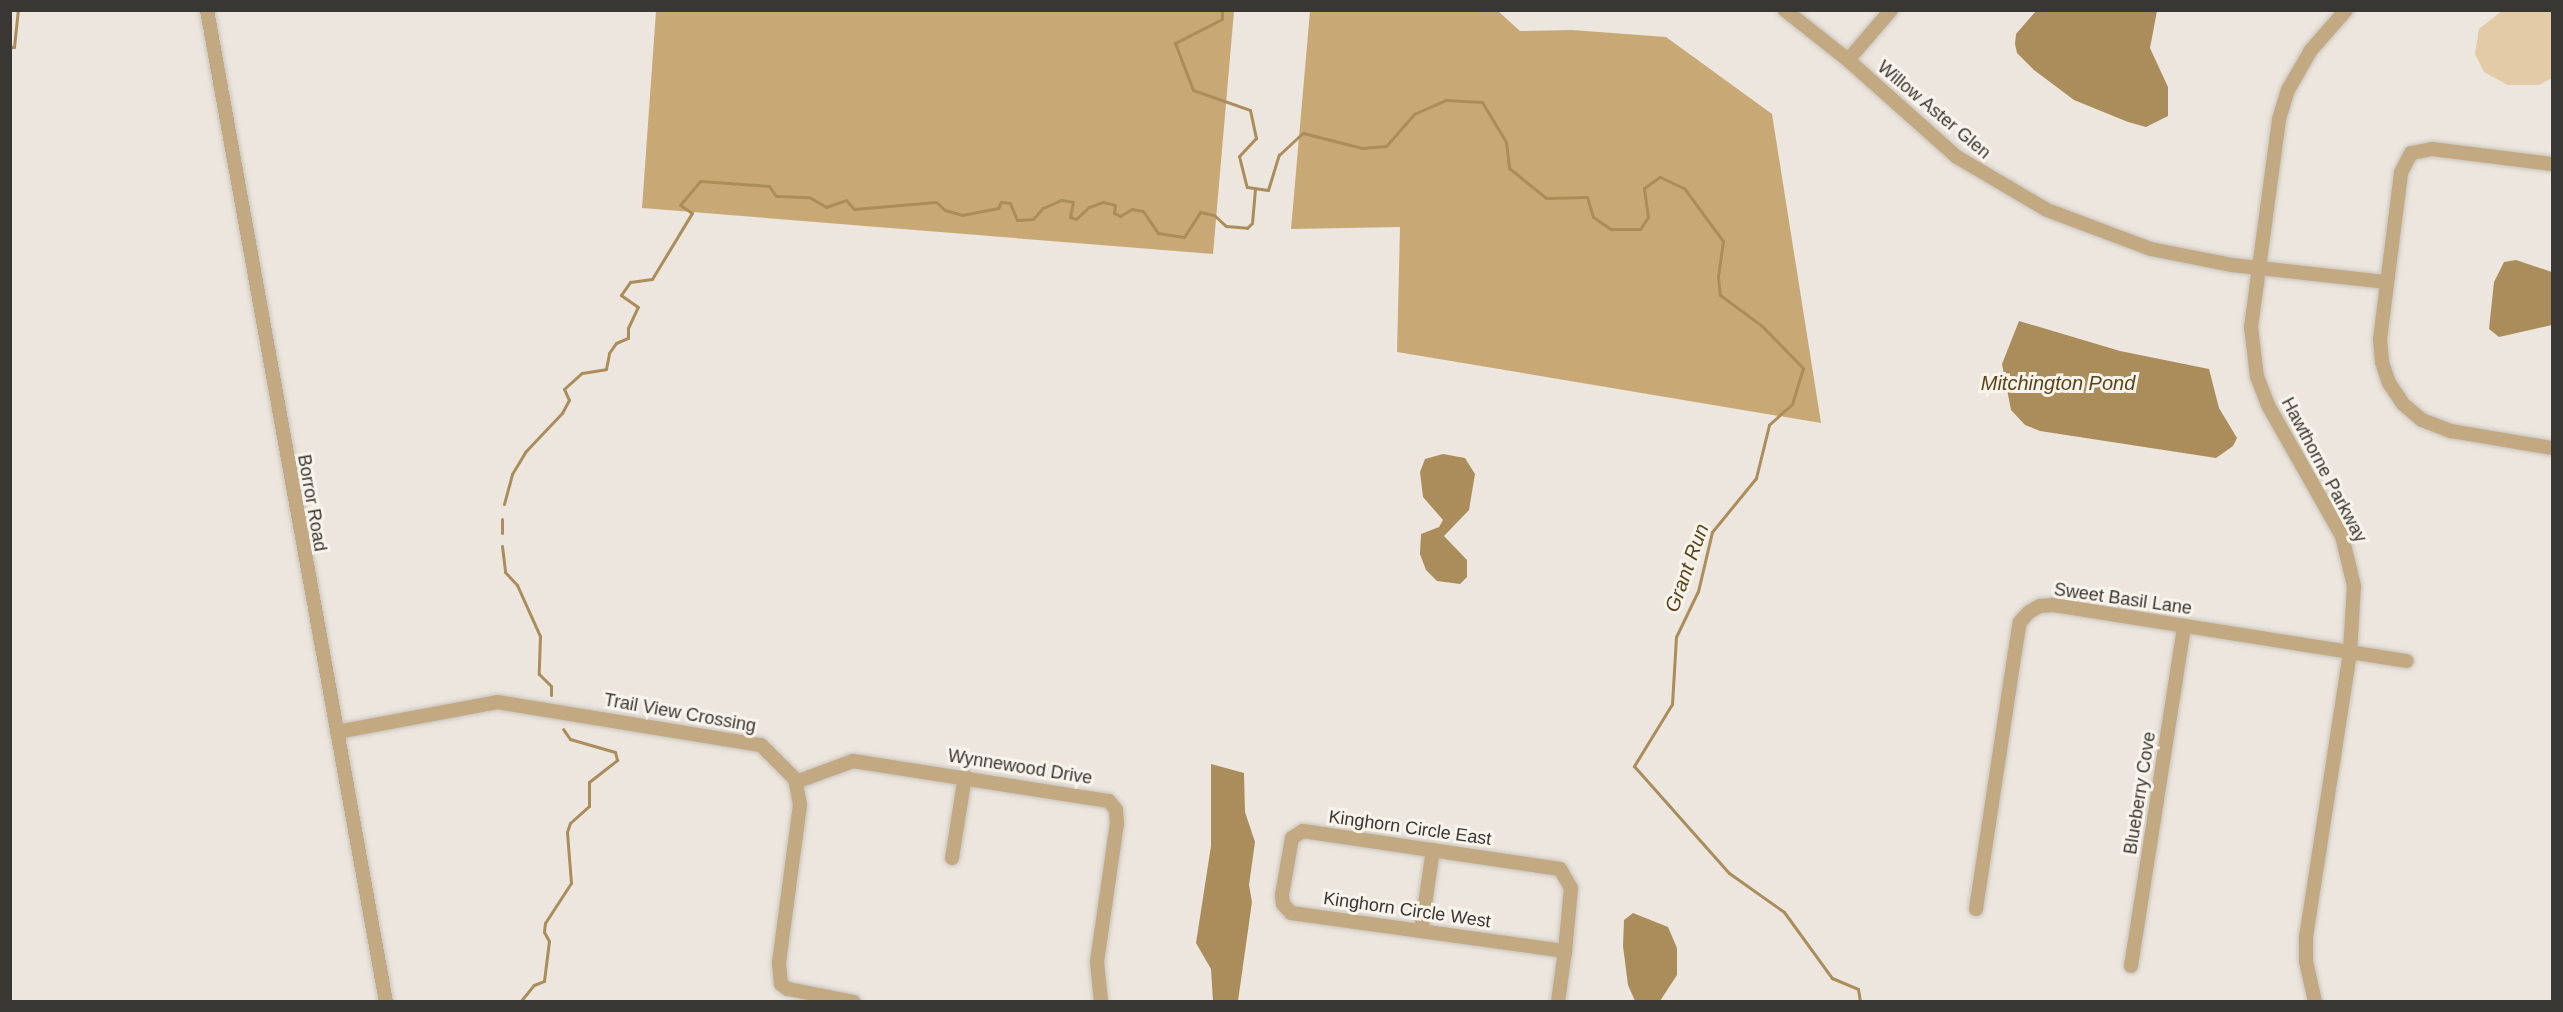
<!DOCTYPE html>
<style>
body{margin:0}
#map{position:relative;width:2563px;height:1012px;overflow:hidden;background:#ece6de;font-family:Helvetica,sans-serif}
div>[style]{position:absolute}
.green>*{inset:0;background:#e2cba6}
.forest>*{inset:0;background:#c8a976}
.water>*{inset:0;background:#ab8d5b}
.stream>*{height:3px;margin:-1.5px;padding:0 1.5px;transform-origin:1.5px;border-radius:1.5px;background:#ab8d5b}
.roads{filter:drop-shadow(0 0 2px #c8c3bc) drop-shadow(0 0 2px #c8c3bc)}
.minor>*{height:14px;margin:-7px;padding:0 7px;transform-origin:7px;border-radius:7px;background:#c2a981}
span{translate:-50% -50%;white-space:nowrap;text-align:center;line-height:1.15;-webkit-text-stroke:6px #f9f4eb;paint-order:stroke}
.street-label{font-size:18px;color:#393733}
.water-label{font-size:20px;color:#5a441c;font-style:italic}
.frame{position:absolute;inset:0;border:12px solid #393733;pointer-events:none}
</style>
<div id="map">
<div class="green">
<div style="clip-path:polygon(2503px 10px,2552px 11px,2552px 78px,2539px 85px,2508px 85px,2484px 72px,2475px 54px,2479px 29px)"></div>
</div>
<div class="forest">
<div style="clip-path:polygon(656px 11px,1234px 11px,1213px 254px,642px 208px)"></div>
<div style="clip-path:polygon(1310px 11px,1498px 11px,1520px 31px,1572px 30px,1666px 37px,1772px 114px,1821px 423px,1397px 352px,1400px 227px,1291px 229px)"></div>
</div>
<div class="water">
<div style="clip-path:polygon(2036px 11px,2157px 11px,2150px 48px,2168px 87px,2168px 116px,2146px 127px,2128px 122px,2074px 100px,2034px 70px,2017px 53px,2015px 44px,2016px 34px)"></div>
<div style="clip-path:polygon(2516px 260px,2552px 272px,2552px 325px,2499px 337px,2489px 329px,2494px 282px,2504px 262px)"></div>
<div style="clip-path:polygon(2019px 321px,2120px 351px,2209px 369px,2219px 408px,2237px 438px,2233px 446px,2216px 458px,2040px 431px,2025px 425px,2011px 410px,2002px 364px)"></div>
<div style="clip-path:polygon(1443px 454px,1465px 458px,1475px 474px,1469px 510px,1444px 536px,1467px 560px,1467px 577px,1460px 584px,1437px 581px,1426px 570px,1420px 554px,1421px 534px,1439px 527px,1443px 520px,1423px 497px,1420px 472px,1425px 459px)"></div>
<div style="clip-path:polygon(1211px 764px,1244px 773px,1245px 812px,1255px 842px,1249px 885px,1252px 902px,1238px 1001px,1213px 1001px,1211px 969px,1196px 943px,1211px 846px)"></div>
<div style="clip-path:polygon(1633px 913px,1668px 927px,1677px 948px,1677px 975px,1660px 1001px,1635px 1001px,1628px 985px,1623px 946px,1624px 920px)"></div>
</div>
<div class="stream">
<div style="left:1222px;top:10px;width:9px;rotate:90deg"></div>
<div style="left:1222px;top:19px;width:53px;rotate:152.9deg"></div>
<div style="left:1175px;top:43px;width:50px;rotate:69deg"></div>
<div style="left:1193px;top:90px;width:60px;rotate:19.3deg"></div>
<div style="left:1250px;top:110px;width:29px;rotate:78deg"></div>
<div style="left:1256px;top:138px;width:25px;rotate:133deg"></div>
<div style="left:1239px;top:156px;width:32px;rotate:76deg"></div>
<div style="left:1247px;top:187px;width:21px;rotate:8deg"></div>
<div style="left:1268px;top:190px;width:37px;rotate:-73deg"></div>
<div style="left:1279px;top:155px;width:33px;rotate:-43deg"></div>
<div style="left:1303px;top:133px;width:61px;rotate:14.3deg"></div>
<div style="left:1362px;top:148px;width:24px;rotate:-5deg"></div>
<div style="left:1386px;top:146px;width:43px;rotate:-48.8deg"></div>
<div style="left:1414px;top:114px;width:35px;rotate:-24deg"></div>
<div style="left:1446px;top:100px;width:36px;rotate:3deg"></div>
<div style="left:1482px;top:102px;width:47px;rotate:59deg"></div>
<div style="left:1506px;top:142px;width:26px;rotate:83deg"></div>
<div style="left:1509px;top:168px;width:48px;rotate:39deg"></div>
<div style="left:1546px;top:198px;width:41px;rotate:-1.4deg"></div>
<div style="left:1587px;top:197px;width:21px;rotate:73deg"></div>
<div style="left:1593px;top:217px;width:22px;rotate:34deg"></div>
<div style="left:1611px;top:229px;width:29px"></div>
<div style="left:1640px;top:229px;width:14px;rotate:-56deg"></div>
<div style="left:1648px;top:217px;width:29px;rotate:-98deg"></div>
<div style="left:1644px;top:188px;width:19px;rotate:-35deg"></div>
<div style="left:1660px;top:177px;width:26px;rotate:25deg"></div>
<div style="left:1684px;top:188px;width:66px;rotate:53.7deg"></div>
<div style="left:1723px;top:241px;width:36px;rotate:98deg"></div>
<div style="left:1718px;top:277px;width:18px;rotate:84deg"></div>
<div style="left:1720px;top:295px;width:52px;rotate:36.4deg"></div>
<div style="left:1762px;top:326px;width:59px;rotate:45.7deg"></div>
<div style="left:1803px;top:368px;width:38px;rotate:107deg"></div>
<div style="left:1792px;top:404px;width:31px;rotate:138deg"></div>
<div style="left:1769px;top:425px;width:55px;rotate:103.8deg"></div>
<div style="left:1756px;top:478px;width:70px;rotate:129.2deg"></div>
<div style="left:1712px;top:532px;width:61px;rotate:103.3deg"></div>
<div style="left:1698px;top:591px;width:51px;rotate:115.6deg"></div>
<div style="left:1676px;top:637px;width:67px;rotate:93.4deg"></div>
<div style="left:1672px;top:704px;width:73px;rotate:121.5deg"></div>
<div style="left:1634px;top:766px;width:143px;rotate:48.4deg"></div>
<div style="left:1729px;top:873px;width:67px;rotate:35.3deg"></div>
<div style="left:1784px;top:912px;width:82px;rotate:54deg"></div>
<div style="left:1832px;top:978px;width:28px;rotate:23deg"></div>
<div style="left:1858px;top:989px;width:13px;rotate:81deg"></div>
<div style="left:10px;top:47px;width:4px"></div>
<div style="left:14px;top:47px;width:37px;rotate:-84deg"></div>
<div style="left:504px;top:504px;width:31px;rotate:-75deg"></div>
<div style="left:512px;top:474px;width:26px;rotate:-59deg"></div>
<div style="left:525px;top:452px;width:54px;rotate:-46.5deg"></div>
<div style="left:562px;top:413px;width:15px;rotate:-62deg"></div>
<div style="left:569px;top:400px;width:12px;rotate:-114deg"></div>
<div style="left:564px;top:389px;width:24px;rotate:-42deg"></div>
<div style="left:582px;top:373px;width:24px;rotate:-9deg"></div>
<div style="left:606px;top:369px;width:16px;rotate:-79deg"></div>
<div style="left:609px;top:353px;width:12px;rotate:-55deg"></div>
<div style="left:616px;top:343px;width:13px;rotate:-23deg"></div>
<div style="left:628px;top:338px;width:10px;rotate:-90deg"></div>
<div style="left:628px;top:328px;width:23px;rotate:-65deg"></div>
<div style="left:638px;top:307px;width:21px;rotate:-145deg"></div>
<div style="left:621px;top:295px;width:16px;rotate:-55deg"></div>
<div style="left:630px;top:282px;width:22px;rotate:-8deg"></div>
<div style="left:652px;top:279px;width:77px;rotate:-58.8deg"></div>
<div style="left:692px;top:213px;width:14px;rotate:-146deg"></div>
<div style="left:680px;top:205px;width:31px;rotate:-50deg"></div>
<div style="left:700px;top:181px;width:69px;rotate:4.1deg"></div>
<div style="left:769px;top:186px;width:12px;rotate:55deg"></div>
<div style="left:776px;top:196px;width:33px;rotate:2deg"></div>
<div style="left:809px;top:197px;width:20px;rotate:30deg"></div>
<div style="left:826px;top:207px;width:21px;rotate:-19deg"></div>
<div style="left:846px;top:200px;width:12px;rotate:48deg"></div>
<div style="left:854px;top:209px;width:82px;rotate:-4.9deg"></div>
<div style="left:936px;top:202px;width:12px;rotate:42deg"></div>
<div style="left:945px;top:210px;width:18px;rotate:16deg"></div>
<div style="left:962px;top:215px;width:37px;rotate:-11deg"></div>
<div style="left:998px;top:208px;width:7px;rotate:-63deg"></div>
<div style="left:1001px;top:202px;width:9px;rotate:6deg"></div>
<div style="left:1010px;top:203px;width:18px;rotate:68deg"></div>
<div style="left:1017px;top:220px;width:16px;rotate:-4deg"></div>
<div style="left:1033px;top:219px;width:15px;rotate:-48deg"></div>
<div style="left:1043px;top:208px;width:20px;rotate:-24deg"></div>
<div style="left:1061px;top:200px;width:12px;rotate:9deg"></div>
<div style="left:1073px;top:202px;width:15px;rotate:101deg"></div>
<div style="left:1070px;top:217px;width:6px;rotate:18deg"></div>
<div style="left:1076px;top:219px;width:18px;rotate:-43deg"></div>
<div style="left:1089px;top:207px;width:15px;rotate:-20deg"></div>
<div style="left:1103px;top:202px;width:12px;rotate:14deg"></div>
<div style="left:1115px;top:205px;width:8px;rotate:97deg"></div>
<div style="left:1114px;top:213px;width:7px;rotate:27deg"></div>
<div style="left:1120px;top:216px;width:14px;rotate:-30deg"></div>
<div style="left:1132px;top:209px;width:11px;rotate:10deg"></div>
<div style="left:1143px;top:211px;width:27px;rotate:56deg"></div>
<div style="left:1158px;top:233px;width:26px;rotate:9deg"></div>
<div style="left:1184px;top:237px;width:30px;rotate:-57deg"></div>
<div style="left:1200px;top:212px;width:14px;rotate:12deg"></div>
<div style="left:1214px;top:215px;width:16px;rotate:43deg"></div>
<div style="left:1226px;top:226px;width:21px;rotate:5deg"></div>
<div style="left:1247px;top:228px;width:7px;rotate:-45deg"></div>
<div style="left:1252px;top:223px;width:34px;rotate:-85deg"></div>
<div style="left:502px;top:533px;width:14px;rotate:-90deg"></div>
<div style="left:502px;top:546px;width:26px;rotate:83deg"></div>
<div style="left:505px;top:572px;width:18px;rotate:47deg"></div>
<div style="left:517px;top:585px;width:56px;rotate:65.7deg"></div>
<div style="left:540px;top:636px;width:38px;rotate:92deg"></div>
<div style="left:539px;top:674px;width:17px;rotate:45deg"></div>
<div style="left:551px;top:686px;width:9px;rotate:90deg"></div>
<div style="left:520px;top:1002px;width:22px;rotate:-51deg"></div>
<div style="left:534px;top:985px;width:11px;rotate:-22deg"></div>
<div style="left:544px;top:981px;width:40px;rotate:-82.9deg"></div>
<div style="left:549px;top:941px;width:10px;rotate:-119deg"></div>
<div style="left:544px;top:932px;width:9px;rotate:-84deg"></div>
<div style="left:545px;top:923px;width:48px;rotate:-57deg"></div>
<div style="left:571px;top:883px;width:51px;rotate:-94.5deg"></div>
<div style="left:567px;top:832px;width:9px;rotate:-72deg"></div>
<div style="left:570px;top:823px;width:25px;rotate:-42deg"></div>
<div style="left:589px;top:806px;width:24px;rotate:-90deg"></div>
<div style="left:589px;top:782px;width:36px;rotate:-38deg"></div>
<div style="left:617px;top:760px;width:8px;rotate:-104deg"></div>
<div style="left:615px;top:752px;width:47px;rotate:-163.9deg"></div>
<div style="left:570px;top:739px;width:12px;rotate:-125deg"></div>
</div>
<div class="roads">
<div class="minor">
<div style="left:207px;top:10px;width:1008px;rotate:79.77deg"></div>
<div style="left:1785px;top:10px;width:80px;rotate:38.4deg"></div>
<div style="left:1848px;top:60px;width:146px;rotate:41.7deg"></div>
<div style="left:1957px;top:157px;width:104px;rotate:30.5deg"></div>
<div style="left:2047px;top:210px;width:111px;rotate:20.6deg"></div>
<div style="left:2151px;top:249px;width:83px;rotate:11.2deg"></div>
<div style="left:2232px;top:265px;width:156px;rotate:6.3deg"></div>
<div style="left:1848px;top:60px;width:66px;rotate:-49.3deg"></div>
<div style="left:2552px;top:164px;width:121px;rotate:-172.9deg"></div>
<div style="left:2432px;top:149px;width:21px;rotate:169deg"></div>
<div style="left:2411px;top:153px;width:22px;rotate:117deg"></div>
<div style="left:2401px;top:173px;width:167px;rotate:97.2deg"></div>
<div style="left:2380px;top:339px;width:23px;rotate:85deg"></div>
<div style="left:2382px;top:362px;width:22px;rotate:72deg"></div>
<div style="left:2389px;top:383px;width:25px;rotate:56deg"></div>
<div style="left:2403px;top:404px;width:25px;rotate:40deg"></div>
<div style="left:2422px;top:420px;width:31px;rotate:21deg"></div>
<div style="left:2451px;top:431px;width:102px;rotate:9.6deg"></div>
<div style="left:337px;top:732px;width:163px;rotate:-10.6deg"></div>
<div style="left:497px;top:702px;width:267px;rotate:9.3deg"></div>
<div style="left:761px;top:745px;width:48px;rotate:45deg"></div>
<div style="left:795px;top:779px;width:26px;rotate:79deg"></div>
<div style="left:800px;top:805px;width:159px;rotate:97.6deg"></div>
<div style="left:779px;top:963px;width:21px;rotate:85deg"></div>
<div style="left:781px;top:984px;width:9px;rotate:36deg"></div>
<div style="left:788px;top:989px;width:67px;rotate:11.1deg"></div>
<div style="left:796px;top:782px;width:61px;rotate:-20.2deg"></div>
<div style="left:853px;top:761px;width:259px;rotate:8.9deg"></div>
<div style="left:1109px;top:801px;width:11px;rotate:52deg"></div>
<div style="left:1116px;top:810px;width:13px;rotate:86deg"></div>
<div style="left:1117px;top:823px;width:140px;rotate:98.2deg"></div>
<div style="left:1097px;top:962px;width:40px;rotate:84.3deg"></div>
<div style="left:952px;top:858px;width:83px;rotate:-81deg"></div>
<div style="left:1976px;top:909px;width:260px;rotate:-81.4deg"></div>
<div style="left:2015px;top:652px;width:30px;rotate:-81deg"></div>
<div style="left:2020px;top:622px;width:13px;rotate:-48deg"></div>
<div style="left:2029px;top:612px;width:13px;rotate:-29deg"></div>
<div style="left:2040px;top:606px;width:13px;rotate:-4deg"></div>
<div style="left:2053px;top:605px;width:358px;rotate:9deg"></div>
<div style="left:1421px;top:931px;width:82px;rotate:-81.6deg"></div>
<div style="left:2131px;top:966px;width:344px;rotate:-81.1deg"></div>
<div style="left:1558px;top:1002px;width:51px;rotate:-82.2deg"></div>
<div style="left:1565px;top:951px;width:10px;rotate:-84deg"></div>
<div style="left:1566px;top:941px;width:53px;rotate:-84.6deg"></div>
<div style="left:1571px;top:888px;width:22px;rotate:-120deg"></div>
<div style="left:1560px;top:869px;width:260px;rotate:-171.6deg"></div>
<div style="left:1303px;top:831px;width:13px;rotate:148deg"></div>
<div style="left:1292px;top:838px;width:58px;rotate:100deg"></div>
<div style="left:1282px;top:895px;width:9px;rotate:84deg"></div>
<div style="left:1283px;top:904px;width:12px;rotate:48deg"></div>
<div style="left:1291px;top:913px;width:277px;rotate:7.9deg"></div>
<div style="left:2315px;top:1002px;width:42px;rotate:-102.4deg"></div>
<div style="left:2306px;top:961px;width:24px;rotate:-90deg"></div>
<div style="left:2306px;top:937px;width:287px;rotate:-81.2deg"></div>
<div style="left:2350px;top:653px;width:67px;rotate:-86.6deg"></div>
<div style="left:2354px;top:586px;width:51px;rotate:-103.5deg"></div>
<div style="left:2342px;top:536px;width:150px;rotate:-119.5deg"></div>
<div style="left:2268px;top:405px;width:30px;rotate:-111deg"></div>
<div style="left:2257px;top:377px;width:50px;rotate:-96.8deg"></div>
<div style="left:2251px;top:327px;width:210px;rotate:-82.3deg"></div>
<div style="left:2279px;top:119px;width:30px;rotate:-73deg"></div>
<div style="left:2288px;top:90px;width:46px;rotate:-60.1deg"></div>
<div style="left:2311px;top:50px;width:53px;rotate:-48.8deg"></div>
</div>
</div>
<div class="street-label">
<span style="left:1934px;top:110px;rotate:40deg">Willow Aster Glen</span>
<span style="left:2324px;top:470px;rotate:62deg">Hawthorne Parkway</span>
<span style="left:312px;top:503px;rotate:80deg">Borror Road</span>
<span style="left:2123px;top:599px;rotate:8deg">Sweet Basil Lane</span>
<span style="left:680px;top:713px;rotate:10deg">Trail View Crossing</span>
<span style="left:1020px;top:767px;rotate:9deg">Wynnewood Drive</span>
<span style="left:2140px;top:793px;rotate:-81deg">Blueberry Cove</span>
<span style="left:1410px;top:828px;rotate:8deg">Kinghorn Circle East</span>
<span style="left:1407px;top:910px;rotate:8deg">Kinghorn Circle West</span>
</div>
<div class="water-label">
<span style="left:2058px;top:383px">Mitchington Pond</span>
<span style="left:1687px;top:568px;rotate:-70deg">Grant Run</span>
</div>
<div class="frame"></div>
</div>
